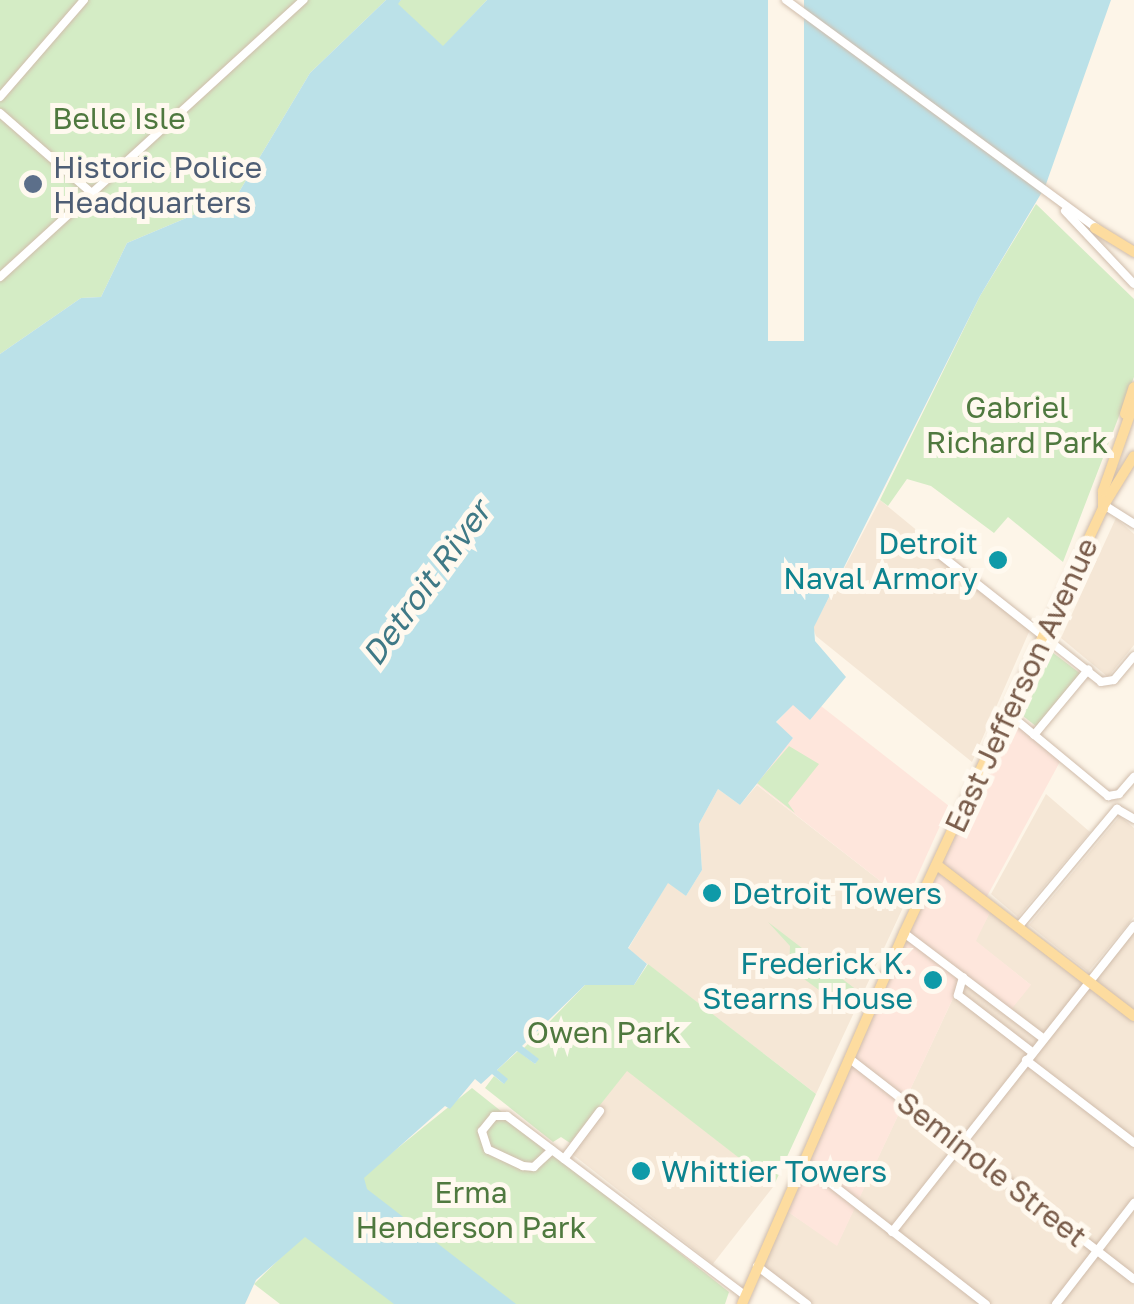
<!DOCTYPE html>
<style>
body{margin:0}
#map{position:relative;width:1134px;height:1304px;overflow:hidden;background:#fdf5e8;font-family:"Golos Text",sans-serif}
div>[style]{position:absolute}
.residential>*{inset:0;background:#f5e7d6;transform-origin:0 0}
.commercial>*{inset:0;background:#fee6dc}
.green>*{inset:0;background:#d4ecc5}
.water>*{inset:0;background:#bbe1e8}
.pier>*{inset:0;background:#fdf5e8;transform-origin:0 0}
.roads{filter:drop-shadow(0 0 2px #d0bdac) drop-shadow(0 0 2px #d0bdac)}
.minor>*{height:8px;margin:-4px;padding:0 4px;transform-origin:4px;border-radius:4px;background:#fff}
.major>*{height:10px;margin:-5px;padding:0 5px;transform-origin:5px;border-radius:5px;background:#fddc9f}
.dots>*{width:28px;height:28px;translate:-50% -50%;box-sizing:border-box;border:5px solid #fff9ef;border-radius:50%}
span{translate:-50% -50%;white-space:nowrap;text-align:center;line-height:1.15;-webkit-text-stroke:10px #fff9ef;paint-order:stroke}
.park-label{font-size:30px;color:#4f793f}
.service-label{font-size:30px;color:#4e5e75}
.left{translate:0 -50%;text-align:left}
.culture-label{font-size:30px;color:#0d838f}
.right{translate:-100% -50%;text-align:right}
.street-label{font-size:30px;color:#795c4a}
.water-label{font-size:32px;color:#3f7986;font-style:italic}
</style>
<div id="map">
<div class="residential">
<div style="clip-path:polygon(880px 500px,1032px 625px,972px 762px,816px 636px,813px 628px)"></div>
<div style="clip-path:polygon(1116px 518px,1134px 534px,1134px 645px,1108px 677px,1061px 638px)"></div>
<div style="clip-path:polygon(757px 785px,906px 901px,816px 1094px,628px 949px,668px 882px,686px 896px,702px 870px,699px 824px,718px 789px,740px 805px)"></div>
<div style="clip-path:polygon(1046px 794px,1090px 832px,1018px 917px,991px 894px)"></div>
<div style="clip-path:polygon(1120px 816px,1134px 828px,1134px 917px,1088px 972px,1029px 925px)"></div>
<div style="clip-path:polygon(993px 906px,1088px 980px,1134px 926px,1134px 1304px,807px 1304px,757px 1266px,781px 1207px,837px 1245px,963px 977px,1031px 985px,975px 941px)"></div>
<div style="left:627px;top:1070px;width:187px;height:100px;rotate:38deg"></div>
</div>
<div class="commercial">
<div style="clip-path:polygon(793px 704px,810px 720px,821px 706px,949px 806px,906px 901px,755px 783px,793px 738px,776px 723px)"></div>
<div style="clip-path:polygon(1009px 714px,1062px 758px,985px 900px,993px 906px,976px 941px,1031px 985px,1009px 1012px,963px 977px,837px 1246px,781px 1207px)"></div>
</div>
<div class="green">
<div style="clip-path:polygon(0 0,386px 0,310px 73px,236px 197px,127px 243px,101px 297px,81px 298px,0 354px)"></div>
<div style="clip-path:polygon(401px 0,487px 0,443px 47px,397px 4px)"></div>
<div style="clip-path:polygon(1036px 204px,1134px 299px,1134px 377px,1063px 562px,1008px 517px,994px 533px,931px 486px,907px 479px,888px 506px,880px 500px,980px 296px)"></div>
<div style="clip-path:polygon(1052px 652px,1081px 674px,1037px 727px,1023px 716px)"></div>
<div style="clip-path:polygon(789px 746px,819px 764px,788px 803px,795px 813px,757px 783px)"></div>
<div style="clip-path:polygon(768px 922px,862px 994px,852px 1014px,789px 968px,790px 946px)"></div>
<div style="clip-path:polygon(648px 964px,816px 1094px,774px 1185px,627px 1071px,570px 1143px,561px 1137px,553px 1142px,485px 1088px,494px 1076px,504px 1084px,497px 1070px,518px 1051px,535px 1064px,538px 1059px,524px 1048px,585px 985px,634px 985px)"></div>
<div style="clip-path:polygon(472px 1088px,729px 1292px,725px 1304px,280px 1304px,254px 1284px,368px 1172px)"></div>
</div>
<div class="water">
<div style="clip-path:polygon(386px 0,401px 0,398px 4px,443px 46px,487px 0,1111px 0,1045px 187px,980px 296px,814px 627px,815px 641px,846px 677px,810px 720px,793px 705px,776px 722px,793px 738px,740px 805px,718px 789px,699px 824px,702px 870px,686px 896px,668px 883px,628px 948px,647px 964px,634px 985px,585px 985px,522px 1046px,539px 1059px,535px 1064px,517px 1051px,497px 1070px,508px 1079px,504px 1084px,492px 1074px,481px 1084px,475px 1079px,450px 1109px,445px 1106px,364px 1178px,367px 1189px,516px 1304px,394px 1304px,305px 1237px,256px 1280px,245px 1304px,0 1304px,0 354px,81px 298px,101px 297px,127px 243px,236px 197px,310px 73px)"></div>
</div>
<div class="pier">
<div style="left:768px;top:0;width:36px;height:341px"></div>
</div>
<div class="roads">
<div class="minor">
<div style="left:786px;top:0;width:385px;rotate:36.3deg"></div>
<div style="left:0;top:97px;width:128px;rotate:-49.1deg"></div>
<div style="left:0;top:113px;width:125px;rotate:41.1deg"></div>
<div style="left:1065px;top:211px;width:100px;rotate:46.6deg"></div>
<div style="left:0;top:277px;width:411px;rotate:-42.4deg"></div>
<div style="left:1104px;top:505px;width:36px;rotate:32deg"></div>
<div style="left:929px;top:546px;width:219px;rotate:38.3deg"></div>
<div style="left:1101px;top:682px;width:13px;rotate:-9deg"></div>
<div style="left:1114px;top:680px;width:31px;rotate:-50deg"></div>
<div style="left:1009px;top:714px;width:129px;rotate:39.6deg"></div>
<div style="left:1108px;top:796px;width:11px;rotate:-10deg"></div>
<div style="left:1119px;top:794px;width:23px;rotate:-49deg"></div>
<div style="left:1034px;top:735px;width:85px;rotate:-50.3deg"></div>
<div style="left:1019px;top:926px;width:153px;rotate:-50.1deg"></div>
<div style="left:1117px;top:809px;width:20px;rotate:30deg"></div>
<div style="left:904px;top:933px;width:174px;rotate:37.1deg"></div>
<div style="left:963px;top:977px;width:19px;rotate:106deg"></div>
<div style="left:958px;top:995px;width:93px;rotate:37.6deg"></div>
<div style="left:850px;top:1059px;width:359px;rotate:37.8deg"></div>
<div style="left:1026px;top:1060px;width:136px;rotate:37.5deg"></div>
<div style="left:552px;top:1150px;width:25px;rotate:137deg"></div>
<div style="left:534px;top:1167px;width:11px;rotate:-175deg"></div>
<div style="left:523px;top:1166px;width:38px;rotate:-155deg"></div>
<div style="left:488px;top:1150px;width:20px;rotate:-108deg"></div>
<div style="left:482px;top:1131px;width:19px;rotate:-51deg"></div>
<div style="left:494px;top:1116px;width:13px"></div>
<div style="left:507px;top:1116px;width:299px;rotate:37deg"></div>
<div style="left:564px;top:1159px;width:60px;rotate:-53.1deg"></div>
<div style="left:802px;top:1161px;width:233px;rotate:37.9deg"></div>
<div style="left:892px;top:1232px;width:390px;rotate:-51.7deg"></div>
<div style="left:757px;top:1266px;width:63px;rotate:37.2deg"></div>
<div style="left:1056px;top:1304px;width:128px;rotate:-52.3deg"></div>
</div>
<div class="major">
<div style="left:1095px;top:228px;width:46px;rotate:31.6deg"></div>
<div style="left:1125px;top:414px;width:28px;rotate:-72deg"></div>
<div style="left:1104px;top:505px;width:57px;rotate:-58.5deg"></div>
<div style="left:937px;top:865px;width:248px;rotate:37.5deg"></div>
<div style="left:742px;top:1304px;width:405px;rotate:-66.4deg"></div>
<div style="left:904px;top:933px;width:468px;rotate:-64.9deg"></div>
<div style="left:1103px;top:509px;width:18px;rotate:-90deg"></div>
<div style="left:1103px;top:491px;width:93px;rotate:-70.6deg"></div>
</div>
</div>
<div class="dots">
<div style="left:33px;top:184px;background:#5c6f8a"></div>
<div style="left:998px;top:560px;background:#0f9aa8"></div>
<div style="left:712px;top:893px;background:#0f9aa8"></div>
<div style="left:933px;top:980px;background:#0f9aa8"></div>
<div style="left:641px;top:1171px;background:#0f9aa8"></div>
</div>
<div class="park-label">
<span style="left:119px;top:118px">Belle Isle</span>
<span style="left:1017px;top:424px">Gabriel<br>Richard Park</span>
<span style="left:604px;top:1032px">Owen Park</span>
<span style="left:471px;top:1209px">Erma<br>Henderson Park</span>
</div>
<div class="service-label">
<span class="left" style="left:53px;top:184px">Historic Police<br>Headquarters</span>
</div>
<div class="culture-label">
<span class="right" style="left:978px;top:560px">Detroit<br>Naval Armory</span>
<span class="left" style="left:732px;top:893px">Detroit Towers</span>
<span class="right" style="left:913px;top:980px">Frederick K.<br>Stearns House</span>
<span class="left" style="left:661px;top:1171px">Whittier Towers</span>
</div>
<div class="street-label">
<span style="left:1021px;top:685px;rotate:-65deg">East Jefferson Avenue</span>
<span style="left:992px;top:1169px;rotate:38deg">Seminole Street</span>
</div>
<div class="water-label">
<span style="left:426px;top:583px;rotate:-54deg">Detroit River</span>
</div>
</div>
